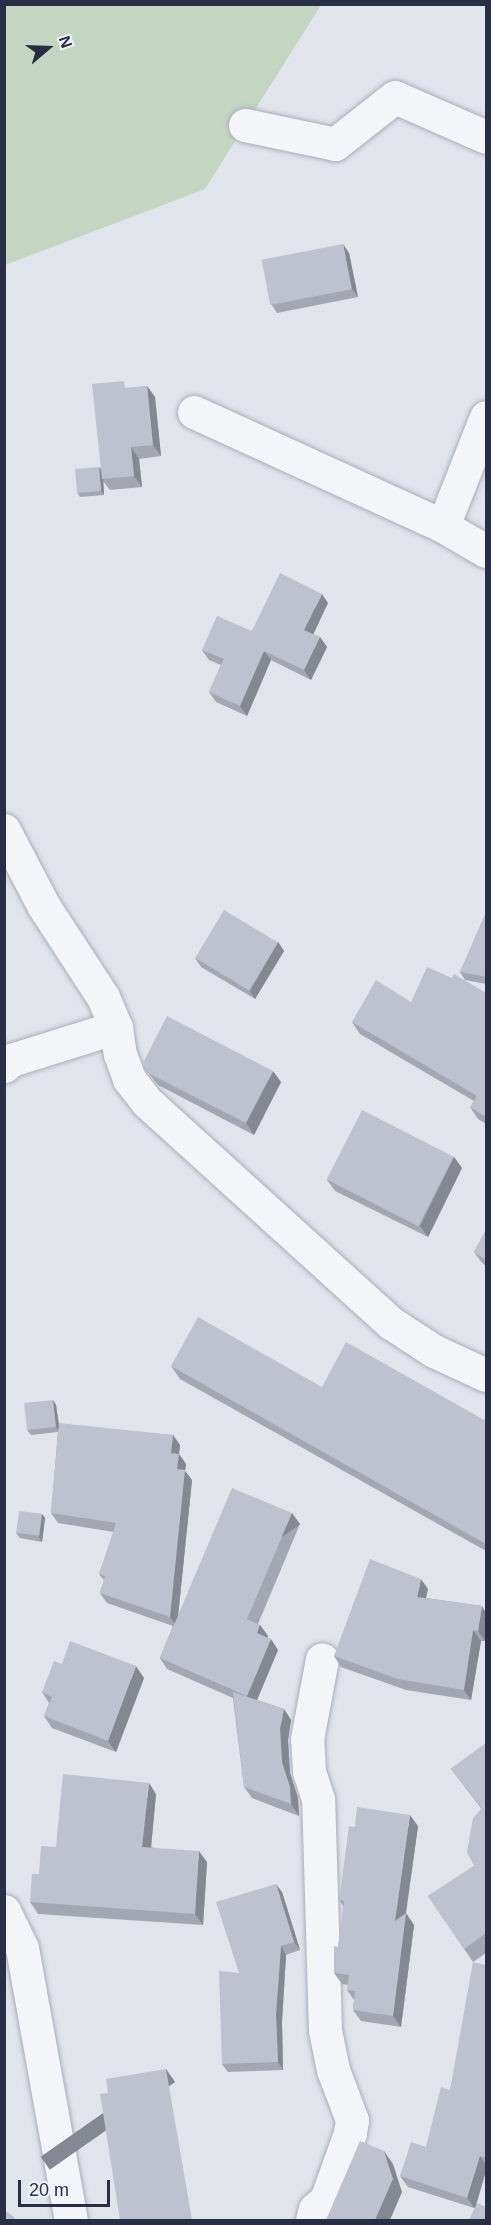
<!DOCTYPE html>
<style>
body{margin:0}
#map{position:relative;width:491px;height:2225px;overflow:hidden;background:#e1e4eb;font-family:Helvetica,sans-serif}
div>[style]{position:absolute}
.green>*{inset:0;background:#c4d5c1}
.roads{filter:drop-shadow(0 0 2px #aaaeb9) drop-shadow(0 0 2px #aaaeb9)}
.minor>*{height:33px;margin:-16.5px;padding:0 16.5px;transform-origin:16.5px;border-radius:16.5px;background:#f4f5f8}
.wall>*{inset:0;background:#a3a7b1}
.shaded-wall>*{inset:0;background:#848890;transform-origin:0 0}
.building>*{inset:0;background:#bdc2ce;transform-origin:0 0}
span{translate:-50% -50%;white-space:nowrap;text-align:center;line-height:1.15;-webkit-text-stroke:6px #f0f3f8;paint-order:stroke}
.frame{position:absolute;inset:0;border:6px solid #282f44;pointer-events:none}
.north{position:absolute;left:18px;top:18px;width:60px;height:60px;-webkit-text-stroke:4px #f0f3f8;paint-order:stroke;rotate:71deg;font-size:16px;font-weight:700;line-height:24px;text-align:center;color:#282f44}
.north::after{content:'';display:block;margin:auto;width:21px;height:27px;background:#282f44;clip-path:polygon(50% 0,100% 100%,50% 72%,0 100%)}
.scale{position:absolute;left:18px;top:2180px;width:92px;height:27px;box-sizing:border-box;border:3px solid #282f44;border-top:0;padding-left:8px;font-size:18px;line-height:21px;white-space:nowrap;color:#282f44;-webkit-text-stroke:4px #f0f3f8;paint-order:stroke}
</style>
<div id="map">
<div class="green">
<div style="clip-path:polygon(5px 5px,321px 5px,205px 189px,5px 265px)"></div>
</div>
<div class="roads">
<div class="minor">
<div style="left:245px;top:125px;width:92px;rotate:11.9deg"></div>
<div style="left:335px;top:144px;width:76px;rotate:-38.1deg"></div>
<div style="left:395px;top:97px;width:99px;rotate:23.7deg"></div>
<div style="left:194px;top:412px;width:274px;rotate:24.6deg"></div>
<div style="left:443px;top:526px;width:50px;rotate:30.2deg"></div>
<div style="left:443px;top:526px;width:117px;rotate:-68.5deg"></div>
<div style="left:4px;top:830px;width:85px;rotate:62.5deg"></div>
<div style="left:43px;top:905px;width:110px;rotate:56.9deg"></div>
<div style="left:103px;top:997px;width:33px;rotate:67deg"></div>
<div style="left:116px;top:1027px;width:27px;rotate:82deg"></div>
<div style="left:120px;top:1054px;width:27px;rotate:70deg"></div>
<div style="left:129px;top:1079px;width:29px;rotate:52deg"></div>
<div style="left:147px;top:1102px;width:329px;rotate:42.2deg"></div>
<div style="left:391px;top:1323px;width:51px;rotate:33.1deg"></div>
<div style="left:434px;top:1351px;width:57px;rotate:24.8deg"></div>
<div style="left:4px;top:1066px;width:9px;rotate:-41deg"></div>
<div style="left:11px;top:1060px;width:110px;rotate:-17.4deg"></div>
<div style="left:4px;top:1911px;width:41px;rotate:64.1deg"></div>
<div style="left:22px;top:1948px;width:276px;rotate:79.8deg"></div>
<div style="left:312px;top:2220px;width:11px;rotate:-75deg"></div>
<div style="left:315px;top:2209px;width:14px;rotate:-39deg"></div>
<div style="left:326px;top:2200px;width:71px;rotate:-70.3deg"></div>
<div style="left:350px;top:2133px;width:13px;rotate:-81deg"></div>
<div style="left:352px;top:2120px;width:53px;rotate:-110.8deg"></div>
<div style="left:333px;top:2070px;width:41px;rotate:-101.3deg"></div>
<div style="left:325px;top:2030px;width:231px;rotate:-91.7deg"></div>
<div style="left:318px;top:1799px;width:28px;rotate:-108deg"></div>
<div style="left:309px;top:1772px;width:33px;rotate:-93deg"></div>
<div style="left:307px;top:1739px;width:81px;rotate:-79.4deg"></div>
</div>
</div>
<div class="wall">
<div style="clip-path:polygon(349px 253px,358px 297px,277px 313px,271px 304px)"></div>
<div style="clip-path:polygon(147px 386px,155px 397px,161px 456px,139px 459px,142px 487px,110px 490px,103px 481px,104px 495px,80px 497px,77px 492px,99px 467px,101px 470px,129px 388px)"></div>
<div style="clip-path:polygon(328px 603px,313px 634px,320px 637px,327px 647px,311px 680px,271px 660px,247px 716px,216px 702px,209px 692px,221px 665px,209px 660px,202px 650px,252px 631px)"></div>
<div style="clip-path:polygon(486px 913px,486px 984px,465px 980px,460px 972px)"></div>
<div style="clip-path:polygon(278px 942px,284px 951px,255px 999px,201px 967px,195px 958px)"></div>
<div style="clip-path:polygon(486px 993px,486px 1124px,478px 1119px,470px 1107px,474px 1101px,360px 1034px,352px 1022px,411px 1002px)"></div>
<div style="clip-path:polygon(142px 1065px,281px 1082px,254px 1135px,158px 1085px)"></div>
<div style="clip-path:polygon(454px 1157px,462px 1168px,428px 1237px,335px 1191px,327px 1180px)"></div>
<div style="clip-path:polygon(486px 1230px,486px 1266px,482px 1263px,474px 1252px)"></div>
<div style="clip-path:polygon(171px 1366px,322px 1387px,486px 1421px,486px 1551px,180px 1379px)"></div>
<div style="clip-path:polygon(53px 1400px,56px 1405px,59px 1426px,173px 1435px,180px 1445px,179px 1454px,186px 1464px,185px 1471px,192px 1480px,178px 1615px,300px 1524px,258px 1624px,260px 1625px,268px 1636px,267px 1637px,278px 1650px,257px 1700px,284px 1709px,291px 1720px,288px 1740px,290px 1773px,298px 1798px,299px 1816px,252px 1798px,244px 1787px,233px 1698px,167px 1669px,160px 1658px,173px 1626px,107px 1603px,100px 1593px,104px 1580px,99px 1574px,114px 1532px,58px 1523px,51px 1513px,58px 1432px,31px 1435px,27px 1430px)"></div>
<div style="clip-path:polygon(42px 1514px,45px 1518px,42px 1542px,20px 1538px,16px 1533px)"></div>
<div style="clip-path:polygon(428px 1589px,426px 1598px,482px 1606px,485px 1641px,481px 1641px,471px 1700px,406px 1690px,341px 1667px,334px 1656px)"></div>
<div style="clip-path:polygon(62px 1664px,144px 1678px,116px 1752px,52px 1728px,44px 1716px,49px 1703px,42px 1692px)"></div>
<div style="clip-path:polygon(486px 1743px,486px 1953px,473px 1962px,428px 1896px,474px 1866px,481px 1808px,451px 1769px)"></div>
<div style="clip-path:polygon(156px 1794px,151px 1847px,207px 1862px,203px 1925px,38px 1914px,30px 1902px,56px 1847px)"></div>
<div style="clip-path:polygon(418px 1826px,406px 1914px,414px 1925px,401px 2027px,361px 2021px,353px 2010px,354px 2000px,347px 1990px,348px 1985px,342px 1984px,334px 1973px,344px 1907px,339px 1900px,355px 1827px)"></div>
<div style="clip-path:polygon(282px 1892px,300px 1950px,286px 1955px,282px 2022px,283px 2070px,228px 2072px,222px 2064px,239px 1973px)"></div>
<div style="clip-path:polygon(486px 1965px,486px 2171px,474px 2208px,408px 2187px,400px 2176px,426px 2147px,450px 2090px)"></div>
</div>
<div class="shaded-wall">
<div style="clip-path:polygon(343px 244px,349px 253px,358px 297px,352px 289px)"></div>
<div style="clip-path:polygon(147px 386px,155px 397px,161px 456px,153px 445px)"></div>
<div style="clip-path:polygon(131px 447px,139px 459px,142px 487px,134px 476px)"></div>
<div style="clip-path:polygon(99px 467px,103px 472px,104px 495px,101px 491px)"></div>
<div style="clip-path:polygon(322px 594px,328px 603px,311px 639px,304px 630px)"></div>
<div style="clip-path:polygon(320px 637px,327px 647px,311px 680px,304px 670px)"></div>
<div style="clip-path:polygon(264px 651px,271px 660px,247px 716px,240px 706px)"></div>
<div style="clip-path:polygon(278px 942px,284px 951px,255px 999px,250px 991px)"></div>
<div style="clip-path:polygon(273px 1071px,281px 1082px,254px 1135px,246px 1123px)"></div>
<div style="clip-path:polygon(454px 1157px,462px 1168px,428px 1237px,420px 1226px)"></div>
<div style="clip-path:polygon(53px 1400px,56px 1405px,60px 1432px,56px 1427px)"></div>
<div style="clip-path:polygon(173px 1435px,180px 1445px,179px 1454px,186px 1464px,185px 1471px,192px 1480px,177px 1627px,170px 1617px,177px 1469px,171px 1453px)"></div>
<div style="left:292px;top:1513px;width:14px;height:115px;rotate:54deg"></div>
<div style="clip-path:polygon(42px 1514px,45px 1518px,42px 1542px,39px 1537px)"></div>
<div style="clip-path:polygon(421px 1579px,428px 1589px,424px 1607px,417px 1597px)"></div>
<div style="clip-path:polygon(482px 1606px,486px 1613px,486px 1632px,485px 1641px,478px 1631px)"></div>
<div style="clip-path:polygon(260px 1625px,268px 1636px,265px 1644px,257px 1633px)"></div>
<div style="clip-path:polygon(473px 1630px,481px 1641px,471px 1700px,464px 1690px)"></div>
<div style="clip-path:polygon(271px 1639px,278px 1650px,254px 1707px,247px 1696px)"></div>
<div style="clip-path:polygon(136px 1666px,144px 1678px,116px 1752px,108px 1741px)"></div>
<div style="clip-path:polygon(284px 1709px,291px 1720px,288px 1740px,290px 1773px,298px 1798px,299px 1816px,291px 1804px,282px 1762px,280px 1729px)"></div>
<div style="clip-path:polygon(149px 1783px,156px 1794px,150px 1858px,142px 1847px)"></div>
<div style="clip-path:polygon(410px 1815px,418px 1826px,403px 1932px,395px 1921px)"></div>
<div style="clip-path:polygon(199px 1851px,207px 1862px,203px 1925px,195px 1914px)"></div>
<div style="clip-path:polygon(276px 1884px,282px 1892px,300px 1950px,294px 1942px)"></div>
<div style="clip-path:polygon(406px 1913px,414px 1925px,401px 2027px,393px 2016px)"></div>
<div style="clip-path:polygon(281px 1946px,286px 1955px,282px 2022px,283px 2070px,278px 2062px,276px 2014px)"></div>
<div style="left:166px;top:2069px;width:16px;height:153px;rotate:55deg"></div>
<div style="clip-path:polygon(384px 2151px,393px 2164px,402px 2192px,390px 2220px,375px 2220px)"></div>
<div style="clip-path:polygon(480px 2156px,486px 2165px,486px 2171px,475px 2209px,467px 2198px)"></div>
</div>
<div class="building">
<div style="left:343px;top:244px;width:46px;height:83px;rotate:79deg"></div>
<div style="clip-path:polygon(124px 381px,125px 388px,147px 386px,153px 445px,131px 447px,134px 476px,102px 479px,92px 384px)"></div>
<div style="left:99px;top:467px;width:24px;height:24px;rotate:85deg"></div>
<div style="clip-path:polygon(280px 573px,322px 594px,304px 630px,320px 637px,304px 670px,264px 651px,240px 706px,209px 692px,224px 659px,202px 650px,217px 616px,252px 631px)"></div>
<div style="left:224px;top:910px;width:63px;height:56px;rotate:31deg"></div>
<div style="clip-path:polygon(486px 913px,486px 977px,460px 972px)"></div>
<div style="clip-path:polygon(427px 967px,452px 978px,454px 974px,486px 993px,486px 1117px,470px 1107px,477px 1096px,352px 1022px,376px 980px,411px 1002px)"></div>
<div style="clip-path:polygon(167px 1016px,273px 1071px,246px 1123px,150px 1074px,142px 1065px)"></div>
<div style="left:362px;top:1110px;width:103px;height:78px;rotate:27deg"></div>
<div style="clip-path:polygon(486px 1230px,486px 1260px,474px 1252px)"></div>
<div style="clip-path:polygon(198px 1317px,322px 1387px,346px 1342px,486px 1421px,486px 1544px,171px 1366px)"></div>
<div style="left:53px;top:1400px;width:27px;height:29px;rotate:84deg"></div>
<div style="clip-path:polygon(59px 1423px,173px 1435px,171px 1453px,179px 1454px,177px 1469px,185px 1470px,170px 1617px,100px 1593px,105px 1576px,99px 1574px,116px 1523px,51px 1513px)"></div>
<div style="clip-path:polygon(232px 1488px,292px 1513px,247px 1619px,260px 1625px,257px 1633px,271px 1639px,247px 1696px,160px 1658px)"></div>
<div style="left:19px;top:1511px;width:23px;height:22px;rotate:7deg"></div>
<div style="clip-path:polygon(370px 1559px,421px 1579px,417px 1597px,482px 1606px,478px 1631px,473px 1630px,464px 1690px,398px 1679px,334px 1656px)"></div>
<div style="clip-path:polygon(70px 1641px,136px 1666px,108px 1741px,44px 1716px,52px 1697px,42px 1692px,54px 1661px,62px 1664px)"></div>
<div style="clip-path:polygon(233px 1692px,284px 1709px,280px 1729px,282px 1762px,290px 1787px,291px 1804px,244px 1787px)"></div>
<div style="clip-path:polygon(486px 1743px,486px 1933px,464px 1949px,428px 1896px,474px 1866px,467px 1852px,473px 1818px,482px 1808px,451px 1769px)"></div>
<div style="clip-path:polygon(63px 1774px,149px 1783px,142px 1847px,199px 1851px,195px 1914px,30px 1902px,32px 1874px,39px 1874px,41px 1846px,56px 1847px)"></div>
<div style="clip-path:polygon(357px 1807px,410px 1815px,395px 1921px,406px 1913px,393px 2016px,353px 2010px,355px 1991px,347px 1990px,349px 1975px,334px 1973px,334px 1946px,338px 1947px,344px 1901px,339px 1900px,349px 1826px,355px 1827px)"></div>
<div style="clip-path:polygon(276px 1884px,294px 1942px,281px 1946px,276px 2014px,278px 2062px,222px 2064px,219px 1971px,239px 1973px,216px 1902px)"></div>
<div style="clip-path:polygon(473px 1962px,486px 1965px,486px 2158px,480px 2156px,467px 2198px,400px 2176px,411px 2142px,426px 2147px,441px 2087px,450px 2090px)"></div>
<div style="clip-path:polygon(166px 2069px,192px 2220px,120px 2220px,100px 2094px,108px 2093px,106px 2079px)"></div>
<div style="clip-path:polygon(360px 2141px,384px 2151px,393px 2179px,375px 2220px,326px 2220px)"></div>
<div style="clip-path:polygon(477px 2203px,486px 2207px,486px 2220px,469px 2220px)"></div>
<div style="clip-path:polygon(4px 2211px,7px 2212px,14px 2217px,15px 2220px,4px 2220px)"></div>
</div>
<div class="frame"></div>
<div class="north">N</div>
<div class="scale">20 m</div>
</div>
